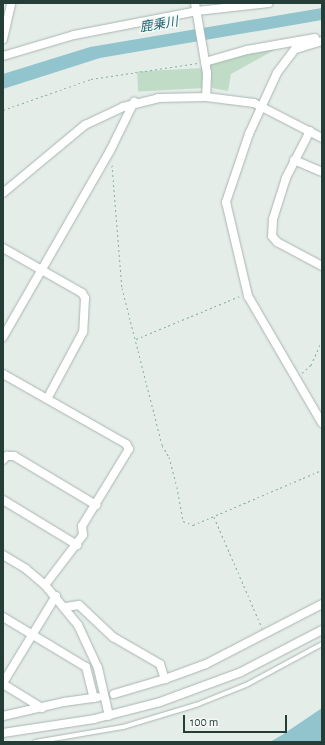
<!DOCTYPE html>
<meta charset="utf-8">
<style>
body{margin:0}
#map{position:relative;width:325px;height:745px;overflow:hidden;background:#e5ede9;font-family:"Alegreya Sans","Noto Sans JP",sans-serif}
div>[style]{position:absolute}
.green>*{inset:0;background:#c0dcc7;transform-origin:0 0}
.water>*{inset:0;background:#92c4cd}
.path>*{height:1px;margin-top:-0.5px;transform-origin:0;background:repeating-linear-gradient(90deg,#88aea2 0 2px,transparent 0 5px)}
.roads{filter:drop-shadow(0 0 1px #a8b5b0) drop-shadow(0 0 1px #a8b5b0)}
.lane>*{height:4px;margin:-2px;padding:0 2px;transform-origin:2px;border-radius:2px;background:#fff}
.street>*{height:8px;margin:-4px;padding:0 4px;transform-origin:4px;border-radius:4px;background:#fff}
span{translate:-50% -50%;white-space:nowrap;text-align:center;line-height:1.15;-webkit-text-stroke:3px #f5f9f7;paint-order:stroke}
.water-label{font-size:13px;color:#246875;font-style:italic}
.frame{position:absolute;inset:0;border:4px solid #253d37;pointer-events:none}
.scale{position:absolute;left:183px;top:715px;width:104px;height:18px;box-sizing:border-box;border:2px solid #253d37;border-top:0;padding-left:5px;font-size:12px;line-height:14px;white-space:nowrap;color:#253d37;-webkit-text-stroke:3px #f5f9f7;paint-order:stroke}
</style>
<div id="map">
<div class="green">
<div style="clip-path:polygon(280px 47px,231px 74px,228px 91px,212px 88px,210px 67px,212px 63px,246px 53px)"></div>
<div style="left:203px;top:68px;width:20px;height:66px;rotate:87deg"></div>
</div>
<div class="water">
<div style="clip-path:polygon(322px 8px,322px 20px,100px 58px,3px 89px,3px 74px,90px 47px)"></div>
<div style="clip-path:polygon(322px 708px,322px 742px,270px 742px,282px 735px)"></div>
</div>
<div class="path">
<div style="left:3px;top:110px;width:93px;rotate:-19.4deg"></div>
<div style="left:91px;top:79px;width:108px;rotate:-8.5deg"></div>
<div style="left:112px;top:165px;width:123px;rotate:85.4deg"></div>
<div style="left:122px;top:288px;width:162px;rotate:75.7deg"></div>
<div style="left:162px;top:445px;width:14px;rotate:60deg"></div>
<div style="left:169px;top:457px;width:31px;rotate:75deg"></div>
<div style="left:177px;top:487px;width:35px;rotate:80deg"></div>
<div style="left:183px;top:521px;width:11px;rotate:22deg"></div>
<div style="left:193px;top:525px;width:140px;rotate:-23.1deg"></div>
<div style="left:136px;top:339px;width:113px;rotate:-22.5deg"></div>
<div style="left:302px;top:373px;width:12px;rotate:-42deg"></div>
<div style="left:311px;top:365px;width:27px;rotate:-66deg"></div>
<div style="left:214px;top:517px;width:121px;rotate:66.6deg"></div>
</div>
<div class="roads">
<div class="lane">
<div style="left:35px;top:742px;width:89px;rotate:-9.7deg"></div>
<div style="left:123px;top:727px;width:76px;rotate:-16.8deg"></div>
<div style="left:196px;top:705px;width:54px;rotate:-21.8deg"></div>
<div style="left:246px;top:685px;width:86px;rotate:-28.3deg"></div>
</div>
<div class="street">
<div style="left:195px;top:3px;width:71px;rotate:80.3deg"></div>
<div style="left:207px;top:73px;width:24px;rotate:92deg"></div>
<div style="left:3px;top:39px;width:37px;rotate:-77deg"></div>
<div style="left:322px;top:41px;width:28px;rotate:163deg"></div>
<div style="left:295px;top:49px;width:30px;rotate:127deg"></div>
<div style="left:277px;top:73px;width:67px;rotate:114.7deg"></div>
<div style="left:249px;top:134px;width:72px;rotate:108.7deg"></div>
<div style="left:226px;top:202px;width:97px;rotate:76.8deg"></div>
<div style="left:248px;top:296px;width:147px;rotate:59.8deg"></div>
<div style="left:3px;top:56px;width:74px;rotate:-16.5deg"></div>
<div style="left:74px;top:35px;width:125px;rotate:-11deg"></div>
<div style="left:197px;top:11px;width:72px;rotate:-6.3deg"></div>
<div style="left:205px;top:62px;width:44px;rotate:-15.9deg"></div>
<div style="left:247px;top:50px;width:69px;rotate:-10deg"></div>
<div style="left:310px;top:131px;width:53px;rotate:117.1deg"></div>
<div style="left:286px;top:178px;width:43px;rotate:107.6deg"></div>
<div style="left:273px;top:219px;width:17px;rotate:93deg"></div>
<div style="left:272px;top:236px;width:8px;rotate:50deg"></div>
<div style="left:277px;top:242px;width:51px;rotate:28.1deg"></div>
<div style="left:294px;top:160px;width:30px;rotate:23deg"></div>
<div style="left:3px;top:193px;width:107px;rotate:-39.7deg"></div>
<div style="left:85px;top:125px;width:42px;rotate:-25.3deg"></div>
<div style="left:123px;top:107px;width:36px;rotate:-14deg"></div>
<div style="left:158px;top:98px;width:48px;rotate:-1.2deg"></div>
<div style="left:206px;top:97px;width:48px;rotate:7.1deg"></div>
<div style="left:254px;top:103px;width:76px;rotate:27.2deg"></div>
<div style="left:3px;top:248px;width:91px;rotate:29.7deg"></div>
<div style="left:82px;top:293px;width:6px;rotate:59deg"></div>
<div style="left:85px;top:298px;width:34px;rotate:93deg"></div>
<div style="left:83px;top:332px;width:76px;rotate:118.2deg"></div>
<div style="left:3px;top:337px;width:215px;rotate:-60.1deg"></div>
<div style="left:110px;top:151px;width:55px;rotate:-63.9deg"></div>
<div style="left:3px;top:374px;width:142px;rotate:29.6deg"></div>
<div style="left:126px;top:444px;width:6px;rotate:59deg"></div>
<div style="left:129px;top:449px;width:90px;rotate:121.4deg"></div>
<div style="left:82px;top:526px;width:9px;rotate:84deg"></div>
<div style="left:83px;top:535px;width:63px;rotate:127.2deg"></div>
<div style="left:3px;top:460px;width:6px;rotate:-45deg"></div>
<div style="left:7px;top:456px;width:7px"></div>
<div style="left:14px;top:456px;width:96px;rotate:30.9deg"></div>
<div style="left:3px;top:500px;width:87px;rotate:31.3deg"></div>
<div style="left:3px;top:555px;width:27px;rotate:31deg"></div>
<div style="left:26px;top:569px;width:25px;rotate:40deg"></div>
<div style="left:45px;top:585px;width:52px;rotate:50.5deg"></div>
<div style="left:78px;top:625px;width:47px;rotate:65.1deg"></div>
<div style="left:98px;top:668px;width:49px;rotate:77.1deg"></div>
<div style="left:66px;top:607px;width:13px;rotate:-9deg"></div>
<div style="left:79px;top:605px;width:47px;rotate:43.3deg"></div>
<div style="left:113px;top:637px;width:54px;rotate:29.9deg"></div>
<div style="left:160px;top:664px;width:16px;rotate:72deg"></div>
<div style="left:3px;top:617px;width:97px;rotate:31.1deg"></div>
<div style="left:86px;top:667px;width:32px;rotate:76deg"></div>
<div style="left:3px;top:683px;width:102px;rotate:-58.7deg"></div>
<div style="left:3px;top:684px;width:46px;rotate:31.6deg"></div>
<div style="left:114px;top:694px;width:53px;rotate:-16.4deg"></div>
<div style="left:165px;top:679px;width:44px;rotate:-20.1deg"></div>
<div style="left:206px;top:664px;width:131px;rotate:-27.3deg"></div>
<div style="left:3px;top:716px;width:63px;rotate:-12.9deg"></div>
<div style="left:64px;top:702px;width:34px;rotate:-8deg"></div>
<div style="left:3px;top:733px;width:92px;rotate:-8.7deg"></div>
<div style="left:94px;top:719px;width:68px;rotate:-14.4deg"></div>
<div style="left:160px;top:702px;width:86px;rotate:-20.3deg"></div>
<div style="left:241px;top:672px;width:91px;rotate:-27.4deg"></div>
</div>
</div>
<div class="water-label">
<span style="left:159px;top:26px;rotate:-9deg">鹿乗川</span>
</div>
<div class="frame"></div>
<div class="scale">100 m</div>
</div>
